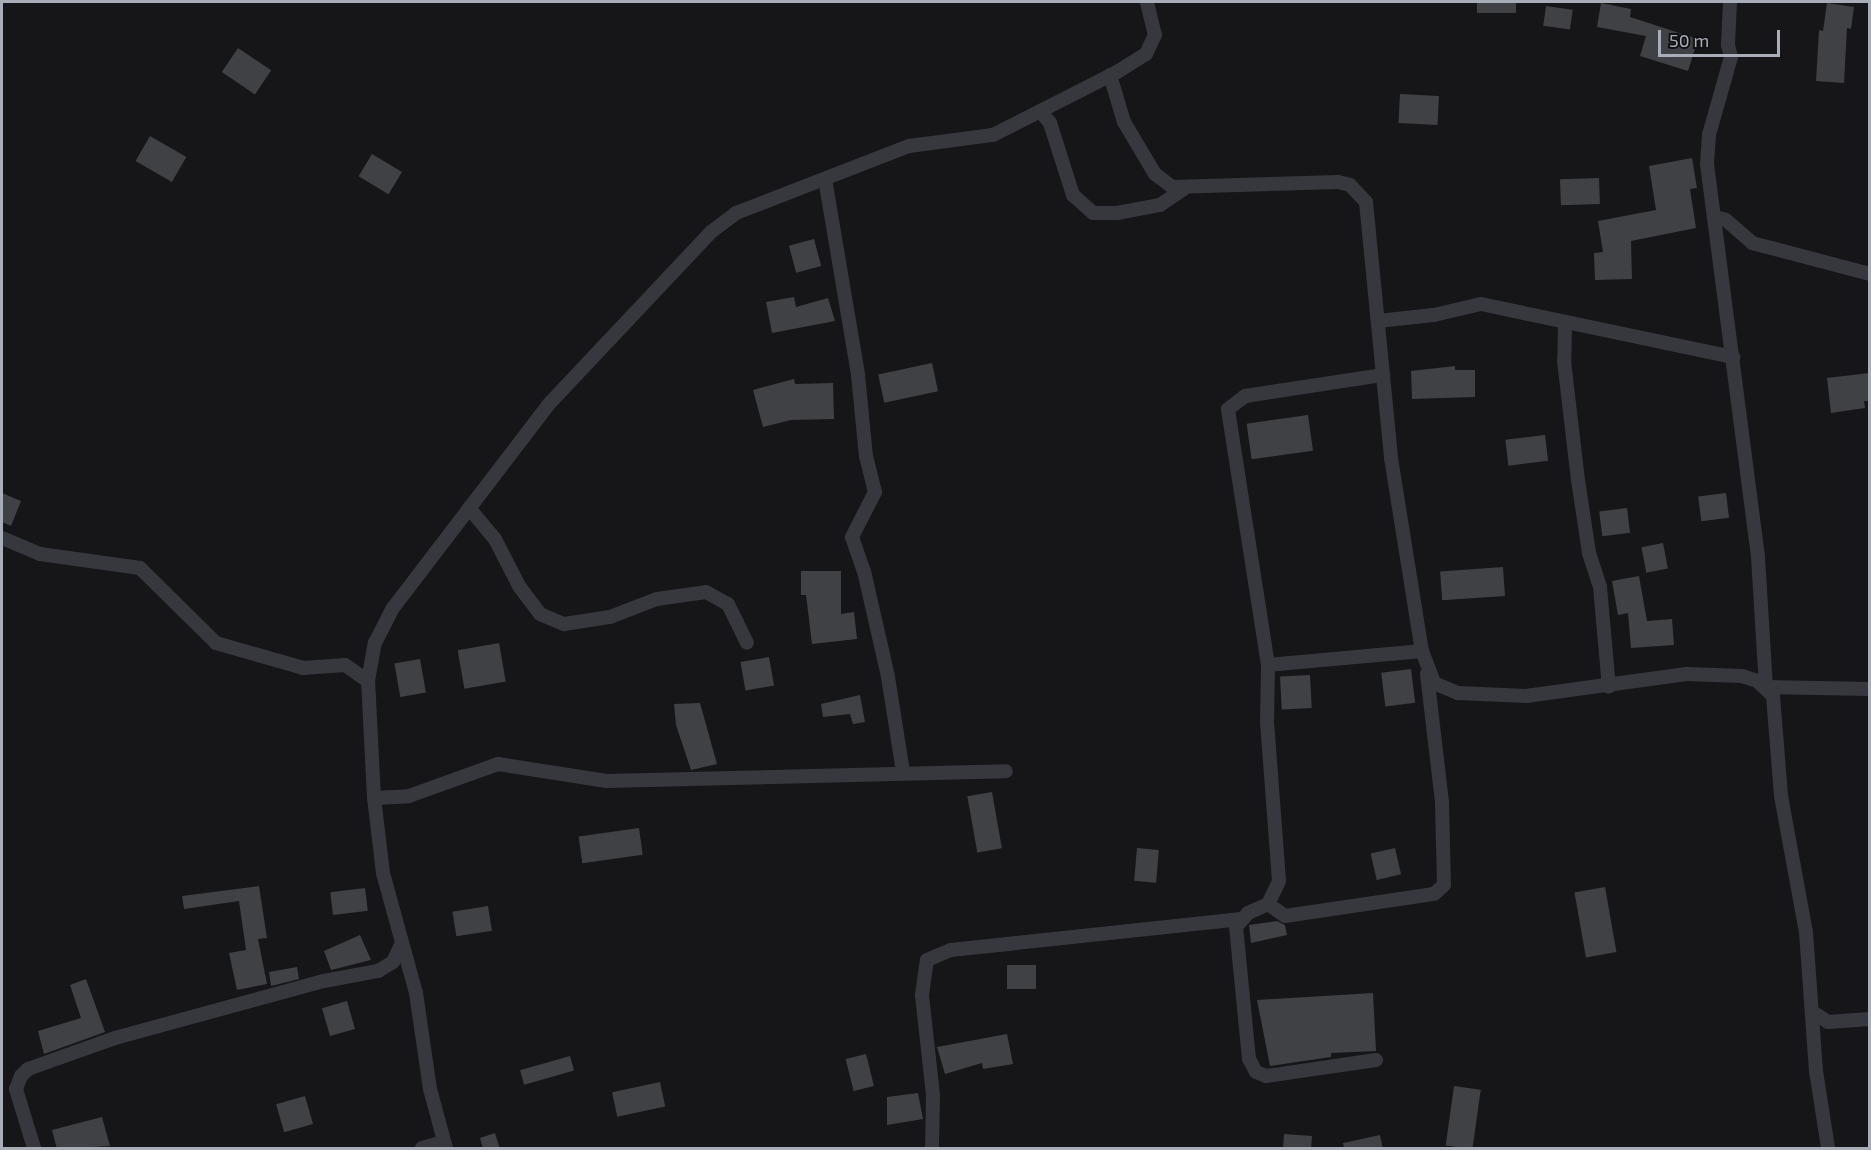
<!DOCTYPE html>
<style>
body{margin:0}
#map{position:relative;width:1871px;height:1150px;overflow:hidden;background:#161618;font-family:"Exo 2",sans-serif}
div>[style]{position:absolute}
.building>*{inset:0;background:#404145;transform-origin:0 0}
.minor>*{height:14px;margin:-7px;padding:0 7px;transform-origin:7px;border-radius:7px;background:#37383d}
span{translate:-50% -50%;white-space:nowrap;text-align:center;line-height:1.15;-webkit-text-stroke:4.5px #111113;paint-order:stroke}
.frame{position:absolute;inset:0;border:3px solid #a8adb8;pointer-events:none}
.scale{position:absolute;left:1658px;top:30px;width:122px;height:27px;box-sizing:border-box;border:3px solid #a8adb8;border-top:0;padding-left:8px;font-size:18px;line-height:21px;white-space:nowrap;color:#a8adb8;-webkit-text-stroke:4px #111113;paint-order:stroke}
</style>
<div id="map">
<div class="building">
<div style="left:1477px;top:2px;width:39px;height:11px"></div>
<div style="clip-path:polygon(1601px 3px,1631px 9px,1630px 17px,1698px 39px,1688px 71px,1640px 56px,1646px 36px,1597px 27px)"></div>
<div style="clip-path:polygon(1827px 3px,1854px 7px,1851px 29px,1847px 28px,1844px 83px,1816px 81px,1819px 30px,1823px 31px)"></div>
<div style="left:1546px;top:6px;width:27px;height:20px;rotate:8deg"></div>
<div style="left:238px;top:48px;width:40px;height:29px;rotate:34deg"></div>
<div style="left:1400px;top:94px;width:39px;height:29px;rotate:3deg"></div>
<div style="left:150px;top:136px;width:42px;height:29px;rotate:30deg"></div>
<div style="left:372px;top:154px;width:35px;height:26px;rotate:31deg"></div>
<div style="clip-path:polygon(1692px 158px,1697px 188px,1690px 189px,1696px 228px,1631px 241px,1632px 279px,1595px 280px,1594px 253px,1603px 252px,1598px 221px,1656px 210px,1649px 166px)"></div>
<div style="left:1599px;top:178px;width:26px;height:39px;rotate:88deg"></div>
<div style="left:814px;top:239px;width:28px;height:26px;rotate:75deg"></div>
<div style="clip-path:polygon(794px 297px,796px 307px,828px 298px,835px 321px,772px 333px,766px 302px)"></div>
<div style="left:932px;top:363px;width:29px;height:55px;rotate:78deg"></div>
<div style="clip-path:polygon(1455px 366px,1455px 370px,1475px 370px,1475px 397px,1412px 399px,1411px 371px)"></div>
<div style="clip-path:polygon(1869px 373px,1869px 401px,1864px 401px,1865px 408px,1831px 413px,1827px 378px)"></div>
<div style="clip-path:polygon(794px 379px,795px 384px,833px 383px,834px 419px,791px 420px,763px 427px,753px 390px)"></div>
<div style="left:1308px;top:415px;width:36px;height:62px;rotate:82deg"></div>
<div style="left:1545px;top:435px;width:26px;height:40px;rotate:83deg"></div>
<div style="clip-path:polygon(2px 493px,21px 501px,11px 526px,2px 522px)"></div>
<div style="left:1726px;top:493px;width:25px;height:28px;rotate:83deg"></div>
<div style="left:1627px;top:508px;width:25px;height:28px;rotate:83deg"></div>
<div style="left:1663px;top:543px;width:26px;height:22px;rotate:79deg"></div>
<div style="left:1503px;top:567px;width:29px;height:63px;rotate:86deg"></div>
<div style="clip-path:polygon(801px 571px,841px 571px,841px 614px,854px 612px,857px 639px,812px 644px,806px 595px,801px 595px)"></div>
<div style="clip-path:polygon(1639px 576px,1647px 621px,1672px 619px,1674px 645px,1631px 648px,1628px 613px,1618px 615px,1612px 581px)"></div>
<div style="left:499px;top:643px;width:39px;height:42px;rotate:80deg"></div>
<div style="left:769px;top:657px;width:29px;height:29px;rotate:80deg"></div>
<div style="left:420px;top:659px;width:34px;height:26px;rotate:80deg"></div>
<div style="left:1411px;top:669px;width:34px;height:30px;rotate:83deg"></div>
<div style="left:1310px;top:675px;width:33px;height:30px;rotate:87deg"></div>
<div style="clip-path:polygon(860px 695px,865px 722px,853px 724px,850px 714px,823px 717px,821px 704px)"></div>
<div style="clip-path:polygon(700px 703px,717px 764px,691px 770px,676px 725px,674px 704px)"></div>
<div style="left:992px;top:792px;width:57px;height:25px;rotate:80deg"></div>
<div style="left:639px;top:828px;width:27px;height:61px;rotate:82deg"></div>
<div style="left:1137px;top:848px;width:22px;height:33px;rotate:5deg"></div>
<div style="left:1395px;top:848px;width:27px;height:25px;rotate:77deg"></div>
<div style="clip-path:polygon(259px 886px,267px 938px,258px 939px,267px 984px,237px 990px,229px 953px,246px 950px,239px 901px,184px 909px,182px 896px)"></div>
<div style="left:1605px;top:887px;width:66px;height:31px;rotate:80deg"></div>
<div style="left:365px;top:888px;width:23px;height:35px;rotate:83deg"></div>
<div style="left:488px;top:906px;width:25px;height:36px;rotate:81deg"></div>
<div style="clip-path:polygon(1277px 921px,1285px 925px,1287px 935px,1251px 943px,1249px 925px)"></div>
<div style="clip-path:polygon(360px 935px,371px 960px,331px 970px,324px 951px)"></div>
<div style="left:1007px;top:965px;width:29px;height:24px"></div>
<div style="clip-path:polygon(297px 967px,299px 979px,271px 986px,269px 972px)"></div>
<div style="clip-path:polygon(86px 979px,105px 1032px,44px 1054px,38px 1031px,81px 1018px,70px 985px)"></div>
<div style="clip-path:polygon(1373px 993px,1376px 1051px,1331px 1053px,1331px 1057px,1270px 1066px,1257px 1000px)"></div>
<div style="left:347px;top:1001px;width:29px;height:26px;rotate:74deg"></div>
<div style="clip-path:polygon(1007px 1034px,1013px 1064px,983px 1069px,982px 1063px,945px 1074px,937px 1047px)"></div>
<div style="left:866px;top:1054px;width:33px;height:21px;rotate:76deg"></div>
<div style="left:570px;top:1056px;width:15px;height:52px;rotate:74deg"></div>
<div style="left:660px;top:1082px;width:25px;height:49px;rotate:78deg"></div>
<div style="left:1454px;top:1086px;width:27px;height:60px;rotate:8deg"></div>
<div style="clip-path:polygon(918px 1093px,923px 1119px,887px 1125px,887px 1097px)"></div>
<div style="left:305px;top:1096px;width:29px;height:30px;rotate:74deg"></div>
<div style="clip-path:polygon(102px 1117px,110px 1146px,57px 1149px,52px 1130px)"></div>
<div style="clip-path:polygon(495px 1133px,500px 1149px,483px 1149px,480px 1138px)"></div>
<div style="left:1284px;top:1134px;width:28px;height:15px;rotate:4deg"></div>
<div style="clip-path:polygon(1380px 1135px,1383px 1149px,1344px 1149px,1343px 1143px)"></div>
</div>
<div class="minor">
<div style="left:1730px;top:2px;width:43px;rotate:92.7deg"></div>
<div style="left:1728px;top:45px;width:12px;rotate:76deg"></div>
<div style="left:1731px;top:57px;width:81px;rotate:105.8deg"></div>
<div style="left:1709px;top:135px;width:29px;rotate:94deg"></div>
<div style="left:1707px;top:164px;width:396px;rotate:82.6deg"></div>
<div style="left:1758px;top:557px;width:130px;rotate:86.5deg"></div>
<div style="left:1766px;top:687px;width:104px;rotate:1.1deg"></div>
<div style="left:1110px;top:75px;width:49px;rotate:73.4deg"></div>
<div style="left:1124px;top:122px;width:61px;rotate:59.2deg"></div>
<div style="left:1155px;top:174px;width:21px;rotate:37deg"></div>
<div style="left:1172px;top:187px;width:166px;rotate:-1.7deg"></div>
<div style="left:1338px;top:182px;width:12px;rotate:14deg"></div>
<div style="left:1350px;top:185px;width:23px;rotate:47deg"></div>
<div style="left:1366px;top:202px;width:257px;rotate:84.4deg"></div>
<div style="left:1391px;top:458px;width:195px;rotate:80.9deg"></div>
<div style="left:1422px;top:651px;width:34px;rotate:69deg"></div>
<div style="left:1434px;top:683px;width:26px;rotate:23deg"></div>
<div style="left:1458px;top:693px;width:68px;rotate:2.5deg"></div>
<div style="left:1526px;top:696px;width:162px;rotate:-7.8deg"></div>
<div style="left:1687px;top:674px;width:55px;rotate:2.1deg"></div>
<div style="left:1742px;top:676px;width:16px;rotate:18deg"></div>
<div style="left:1757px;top:681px;width:22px;rotate:43deg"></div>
<div style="left:1773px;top:696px;width:100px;rotate:85.4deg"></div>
<div style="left:1781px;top:796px;width:138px;rotate:79.6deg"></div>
<div style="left:1806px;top:932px;width:139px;rotate:85.9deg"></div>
<div style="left:1816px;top:1071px;width:78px;rotate:81.1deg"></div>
<div style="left:1040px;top:111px;width:16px;rotate:50deg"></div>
<div style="left:1050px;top:123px;width:76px;rotate:72.3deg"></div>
<div style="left:1073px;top:195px;width:27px;rotate:42deg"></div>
<div style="left:1093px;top:213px;width:24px"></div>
<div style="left:1117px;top:213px;width:44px;rotate:-10.5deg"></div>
<div style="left:1160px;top:205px;width:29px;rotate:-34deg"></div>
<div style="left:825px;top:179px;width:199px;rotate:80.4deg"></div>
<div style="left:858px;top:375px;width:81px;rotate:84.4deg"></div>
<div style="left:866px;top:456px;width:37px;rotate:76deg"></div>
<div style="left:875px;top:492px;width:51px;rotate:117.1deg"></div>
<div style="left:852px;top:537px;width:36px;rotate:71deg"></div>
<div style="left:864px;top:571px;width:109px;rotate:77.2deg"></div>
<div style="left:888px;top:677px;width:96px;rotate:81deg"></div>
<div style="left:1715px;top:217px;width:11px;rotate:15deg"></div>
<div style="left:1726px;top:220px;width:35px;rotate:41deg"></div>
<div style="left:1752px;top:243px;width:122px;rotate:14.7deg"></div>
<div style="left:1378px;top:321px;width:56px;rotate:-6.1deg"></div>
<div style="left:1434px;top:315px;width:48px;rotate:-13.2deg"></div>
<div style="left:1481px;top:304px;width:258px;rotate:11.9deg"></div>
<div style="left:1565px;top:322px;width:39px;rotate:91deg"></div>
<div style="left:1564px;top:361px;width:120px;rotate:83.3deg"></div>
<div style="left:1578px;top:480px;width:74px;rotate:81.4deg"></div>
<div style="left:1589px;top:553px;width:36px;rotate:72deg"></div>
<div style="left:1600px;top:587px;width:100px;rotate:84.9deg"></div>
<div style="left:469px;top:508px;width:40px;rotate:50deg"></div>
<div style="left:495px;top:539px;width:53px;rotate:62.9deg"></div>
<div style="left:519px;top:586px;width:35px;rotate:53deg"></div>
<div style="left:540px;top:614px;width:26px;rotate:23deg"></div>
<div style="left:564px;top:624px;width:47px;rotate:-8.7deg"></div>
<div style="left:610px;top:617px;width:50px;rotate:-21deg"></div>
<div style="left:657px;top:599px;width:49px;rotate:-8.1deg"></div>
<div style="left:706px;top:592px;width:25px;rotate:29deg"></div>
<div style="left:728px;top:604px;width:43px;rotate:64deg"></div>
<div style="left:2px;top:538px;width:41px;rotate:22.8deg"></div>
<div style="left:40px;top:554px;width:101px;rotate:8deg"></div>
<div style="left:140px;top:568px;width:107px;rotate:44.6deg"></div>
<div style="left:216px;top:643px;width:91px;rotate:16deg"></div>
<div style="left:303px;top:668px;width:42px;rotate:-4.1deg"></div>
<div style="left:345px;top:665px;width:28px;rotate:35deg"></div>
<div style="left:1268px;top:665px;width:259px;rotate:-98.9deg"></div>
<div style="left:1228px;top:409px;width:21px;rotate:-37deg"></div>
<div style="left:1245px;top:396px;width:140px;rotate:-8.7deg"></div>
<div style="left:374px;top:798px;width:35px;rotate:-3deg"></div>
<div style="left:409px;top:796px;width:95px;rotate:-19.8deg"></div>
<div style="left:498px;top:764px;width:110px;rotate:8.9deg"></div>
<div style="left:607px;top:781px;width:399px;rotate:-1.4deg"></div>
<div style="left:1268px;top:904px;width:21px;rotate:35deg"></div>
<div style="left:1285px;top:916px;width:151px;rotate:-8.4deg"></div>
<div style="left:1434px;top:894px;width:13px;rotate:-42deg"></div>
<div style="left:1444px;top:885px;width:83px;rotate:-91.4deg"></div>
<div style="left:1442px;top:802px;width:129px;rotate:-96.7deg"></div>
<div style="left:1813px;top:1012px;width:18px;rotate:34deg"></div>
<div style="left:1828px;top:1022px;width:42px;rotate:-4.1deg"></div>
<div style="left:1376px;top:1060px;width:111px;rotate:171.7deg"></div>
<div style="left:1266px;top:1076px;width:11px;rotate:-158deg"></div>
<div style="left:1256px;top:1072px;width:15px;rotate:-118deg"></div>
<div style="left:1249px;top:1059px;width:133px;rotate:-95.6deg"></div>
<div style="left:1236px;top:927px;width:18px;rotate:-49deg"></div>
<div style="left:1248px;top:913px;width:22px;rotate:-24deg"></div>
<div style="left:1268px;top:904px;width:25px;rotate:-64deg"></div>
<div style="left:1279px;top:881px;width:158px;rotate:-94.3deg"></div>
<div style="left:1267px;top:723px;width:58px;rotate:-89deg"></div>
<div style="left:1268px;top:665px;width:155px;rotate:-5.2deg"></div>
<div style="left:34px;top:1148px;width:62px;rotate:-107deg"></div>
<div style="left:16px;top:1089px;width:14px;rotate:-69deg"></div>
<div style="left:21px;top:1076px;width:10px;rotate:-45deg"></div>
<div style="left:28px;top:1069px;width:92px;rotate:-19.6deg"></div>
<div style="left:115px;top:1038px;width:217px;rotate:-15.3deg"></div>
<div style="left:324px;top:981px;width:55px;rotate:-10.5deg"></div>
<div style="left:378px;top:971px;width:17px;rotate:-31deg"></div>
<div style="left:393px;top:962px;width:21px;rotate:-65deg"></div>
<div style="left:422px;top:1148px;width:22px;rotate:-16deg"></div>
<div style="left:446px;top:1148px;width:61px;rotate:-105.2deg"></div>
<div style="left:430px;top:1089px;width:97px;rotate:-98.3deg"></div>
<div style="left:416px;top:993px;width:124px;rotate:-105.4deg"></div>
<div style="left:383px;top:873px;width:76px;rotate:-96.8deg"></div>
<div style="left:374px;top:798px;width:117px;rotate:-92.9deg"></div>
<div style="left:368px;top:681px;width:39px;rotate:-80deg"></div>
<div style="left:375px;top:643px;width:39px;rotate:-63deg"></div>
<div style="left:393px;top:608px;width:255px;rotate:-52.6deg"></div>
<div style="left:548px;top:405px;width:238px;rotate:-46.7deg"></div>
<div style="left:711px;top:232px;width:31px;rotate:-37deg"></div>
<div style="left:736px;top:213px;width:186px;rotate:-21.2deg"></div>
<div style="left:909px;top:146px;width:85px;rotate:-7.5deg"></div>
<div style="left:993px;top:135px;width:139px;rotate:-26.9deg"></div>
<div style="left:1117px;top:72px;width:34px;rotate:-32deg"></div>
<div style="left:1146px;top:54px;width:21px;rotate:-65deg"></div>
<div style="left:1155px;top:35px;width:34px;rotate:-104deg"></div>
<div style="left:932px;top:1148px;width:53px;rotate:-88.9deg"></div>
<div style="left:933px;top:1095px;width:101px;rotate:-96.3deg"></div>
<div style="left:922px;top:995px;width:35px;rotate:-82deg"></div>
<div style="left:927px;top:960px;width:26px;rotate:-23deg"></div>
<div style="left:951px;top:950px;width:292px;rotate:-6.1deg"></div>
</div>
<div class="frame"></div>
<div class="scale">50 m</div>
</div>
